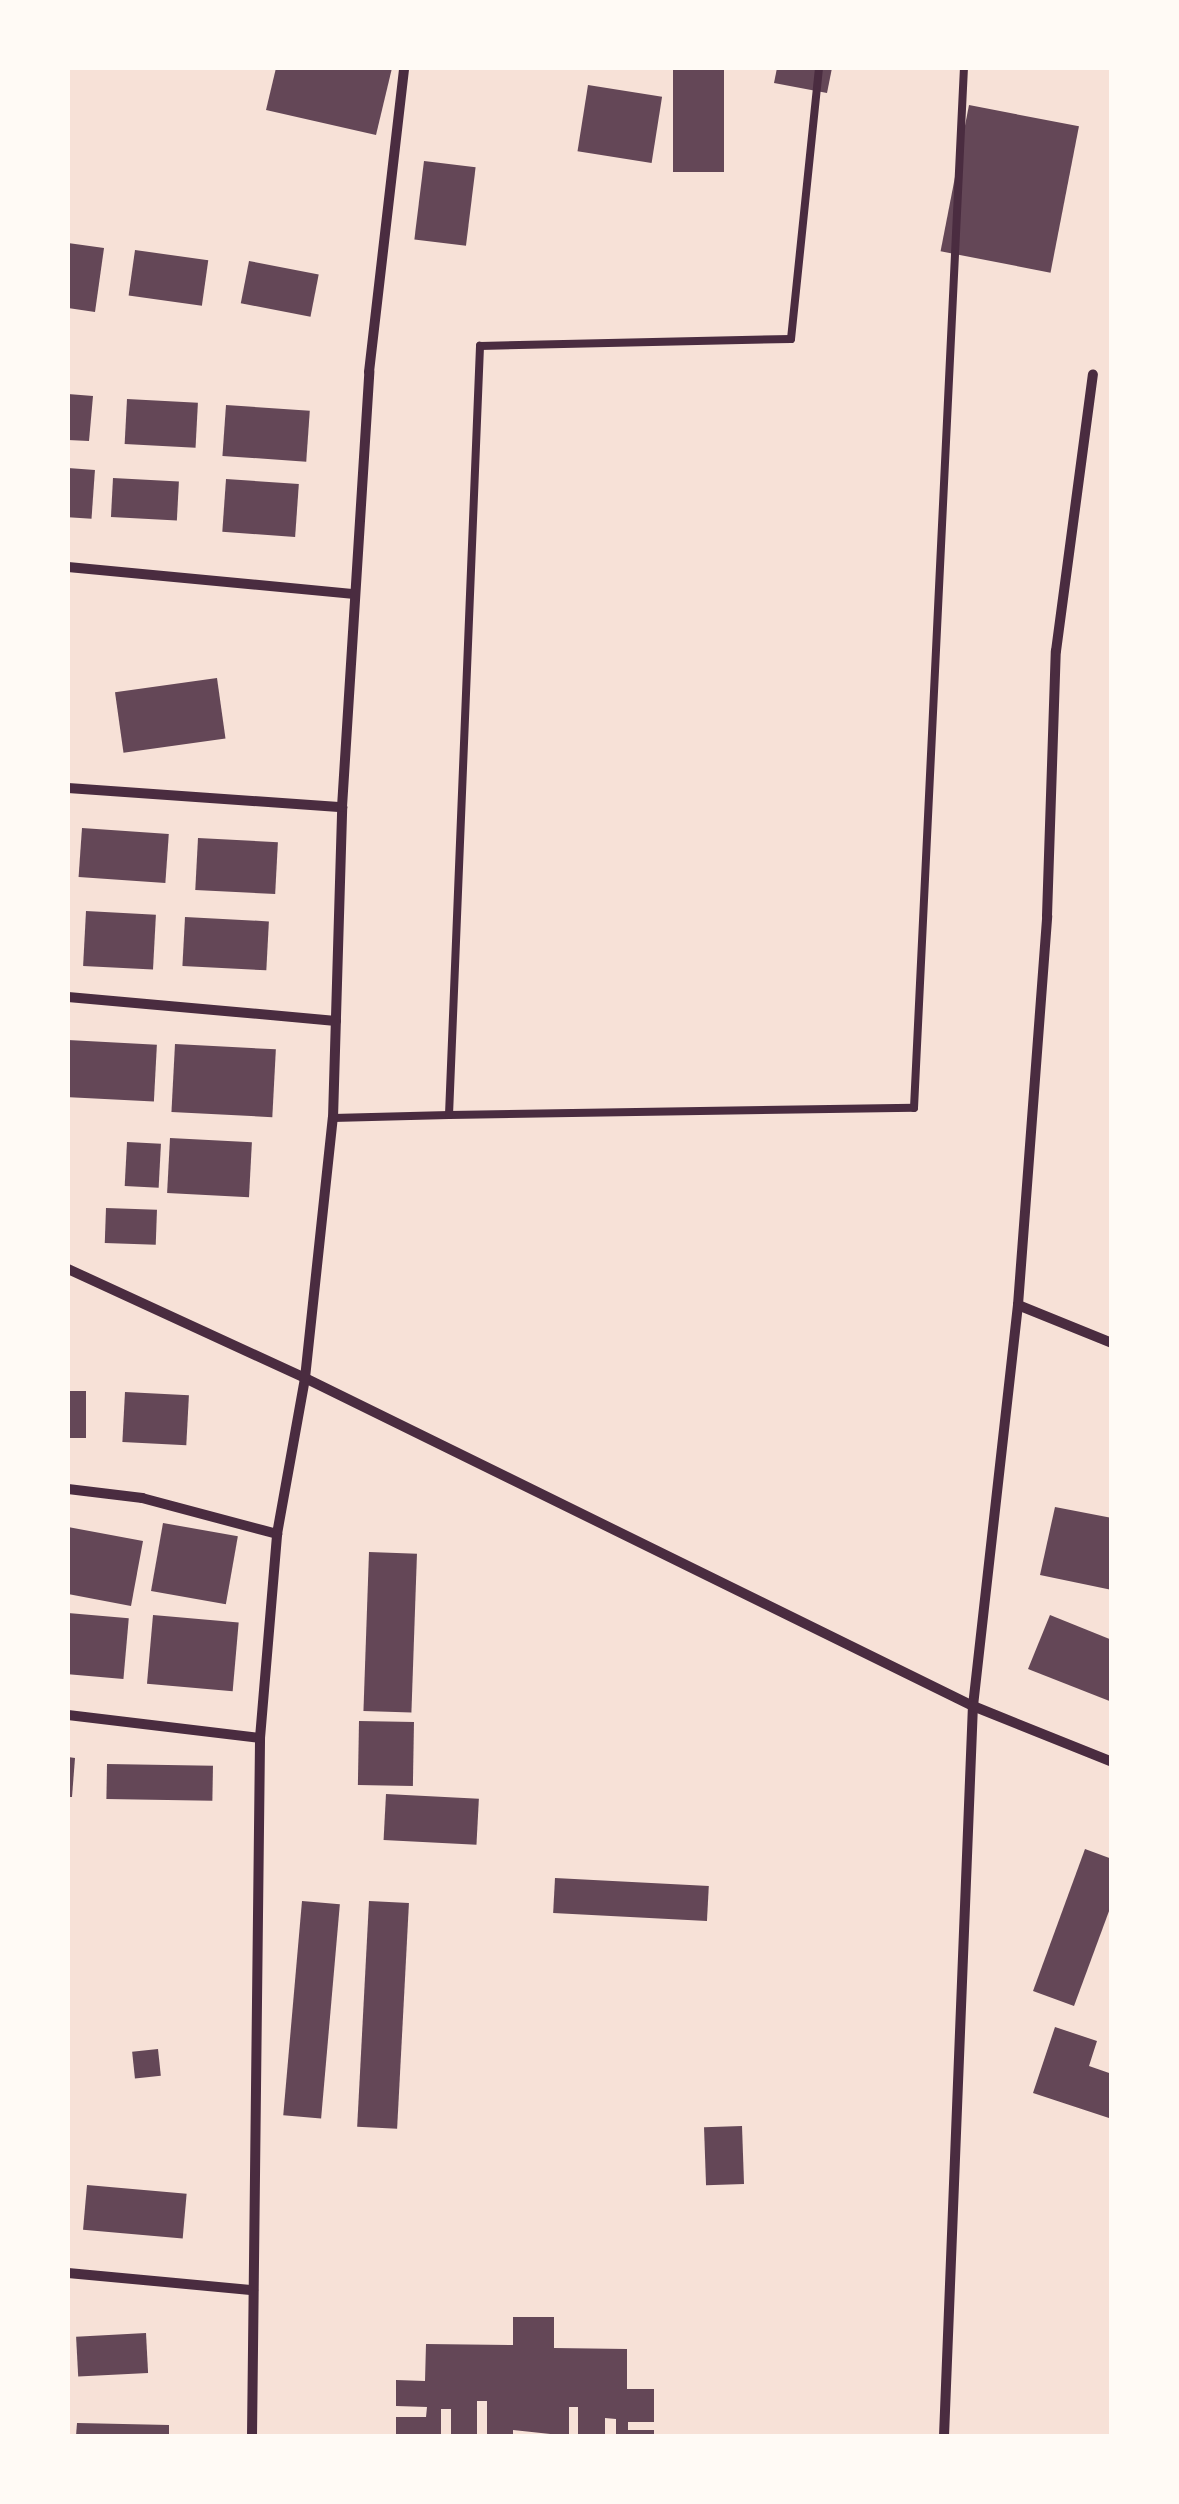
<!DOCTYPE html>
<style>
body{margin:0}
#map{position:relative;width:1179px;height:2504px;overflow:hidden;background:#f7e1d7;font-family:"IBM Plex Serif",serif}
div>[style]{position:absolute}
.building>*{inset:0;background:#644757;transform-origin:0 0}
.service>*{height:8px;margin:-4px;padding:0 4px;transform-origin:4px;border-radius:4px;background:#4a2c40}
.minor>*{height:10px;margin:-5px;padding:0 5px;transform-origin:5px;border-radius:5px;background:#4a2c40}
span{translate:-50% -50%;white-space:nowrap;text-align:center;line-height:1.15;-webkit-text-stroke:9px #fffaf5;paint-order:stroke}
.frame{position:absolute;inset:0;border:70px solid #fffaf5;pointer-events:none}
</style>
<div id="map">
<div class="building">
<div style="clip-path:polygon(276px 68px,392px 68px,376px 135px,266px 110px)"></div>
<div style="left:673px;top:68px;width:51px;height:104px"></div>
<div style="clip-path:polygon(777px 68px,832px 68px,827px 93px,774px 83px)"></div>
<div style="left:588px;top:85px;width:75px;height:67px;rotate:9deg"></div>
<div style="left:969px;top:105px;width:112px;height:149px;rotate:11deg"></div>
<div style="left:424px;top:161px;width:52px;height:79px;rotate:7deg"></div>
<div style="clip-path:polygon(68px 243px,104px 248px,95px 312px,68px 308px)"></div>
<div style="left:135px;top:250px;width:74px;height:46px;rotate:8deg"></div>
<div style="left:249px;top:261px;width:71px;height:43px;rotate:11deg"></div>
<div style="clip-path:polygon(68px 394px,93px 396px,89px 441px,68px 440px)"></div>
<div style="left:127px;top:399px;width:71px;height:45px;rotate:3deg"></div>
<div style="left:226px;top:405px;width:84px;height:51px;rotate:4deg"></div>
<div style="left:68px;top:468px;width:27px;height:49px;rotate:4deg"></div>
<div style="left:113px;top:478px;width:66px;height:39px;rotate:3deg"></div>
<div style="left:226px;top:479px;width:73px;height:53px;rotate:4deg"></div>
<div style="left:217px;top:678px;width:61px;height:103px;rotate:82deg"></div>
<div style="left:82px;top:828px;width:87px;height:49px;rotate:4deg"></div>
<div style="left:198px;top:838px;width:80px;height:52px;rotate:3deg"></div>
<div style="left:86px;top:911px;width:70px;height:55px;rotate:3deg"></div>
<div style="left:185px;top:917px;width:84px;height:49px;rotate:3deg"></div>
<div style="left:68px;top:1040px;width:89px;height:57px;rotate:3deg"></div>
<div style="left:175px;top:1044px;width:101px;height:68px;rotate:3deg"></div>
<div style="left:170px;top:1138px;width:82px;height:55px;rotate:3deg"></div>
<div style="left:127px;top:1142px;width:34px;height:44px;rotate:3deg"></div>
<div style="left:106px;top:1208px;width:51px;height:35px;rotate:2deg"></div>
<div style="left:68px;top:1391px;width:18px;height:47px"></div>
<div style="left:125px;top:1392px;width:64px;height:50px;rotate:3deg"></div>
<div style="clip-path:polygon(1055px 1507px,1112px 1518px,1112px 1590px,1040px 1575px)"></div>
<div style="left:163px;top:1523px;width:76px;height:69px;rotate:10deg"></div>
<div style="clip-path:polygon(68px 1527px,143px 1541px,131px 1606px,68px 1594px)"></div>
<div style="left:369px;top:1552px;width:48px;height:159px;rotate:2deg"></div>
<div style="left:68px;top:1613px;width:61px;height:61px;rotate:5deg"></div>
<div style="left:153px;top:1615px;width:86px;height:69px;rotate:5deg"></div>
<div style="clip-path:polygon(1050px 1615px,1112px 1640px,1112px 1702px,1028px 1669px)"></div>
<div style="left:359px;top:1721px;width:55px;height:64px;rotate:1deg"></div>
<div style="clip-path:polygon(68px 1757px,75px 1758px,72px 1797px,68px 1797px)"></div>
<div style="left:107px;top:1764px;width:106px;height:35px;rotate:1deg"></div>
<div style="left:386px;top:1794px;width:93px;height:46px;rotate:3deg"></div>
<div style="clip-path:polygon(1085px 1849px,1112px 1859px,1112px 1903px,1074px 2006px,1033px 1991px)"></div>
<div style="left:555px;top:1878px;width:154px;height:35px;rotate:3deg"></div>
<div style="left:302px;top:1901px;width:38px;height:215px;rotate:5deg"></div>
<div style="left:369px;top:1901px;width:40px;height:226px;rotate:3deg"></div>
<div style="clip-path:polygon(1055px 2027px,1097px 2041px,1089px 2066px,1112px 2074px,1112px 2119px,1033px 2093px)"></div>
<div style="left:158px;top:2049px;width:27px;height:26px;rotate:84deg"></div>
<div style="left:742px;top:2126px;width:58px;height:38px;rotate:88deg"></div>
<div style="left:87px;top:2185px;width:100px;height:45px;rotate:5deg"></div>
<div style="clip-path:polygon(513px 2317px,554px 2317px,554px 2348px,627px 2349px,627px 2389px,654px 2389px,654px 2422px,628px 2422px,628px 2430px,654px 2430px,654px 2436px,616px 2436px,616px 2419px,605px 2418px,605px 2436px,578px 2436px,578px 2407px,569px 2407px,569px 2436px,513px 2430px,513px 2436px,487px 2436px,487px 2401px,477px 2401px,477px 2436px,451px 2436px,451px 2409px,441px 2409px,441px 2436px,396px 2436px,396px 2417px,426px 2417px,427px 2407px,396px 2406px,396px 2380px,425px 2381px,426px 2344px,513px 2345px)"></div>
<div style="left:146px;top:2333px;width:40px;height:70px;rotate:87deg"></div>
<div style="clip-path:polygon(77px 2423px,169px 2425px,169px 2436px,76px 2436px)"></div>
</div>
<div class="service">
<div style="left:449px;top:1115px;width:465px;rotate:-0.9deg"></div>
<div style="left:914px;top:1108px;width:1041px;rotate:-87.25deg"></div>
<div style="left:333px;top:1118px;width:116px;rotate:-1.5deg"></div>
<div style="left:449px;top:1115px;width:770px;rotate:-87.69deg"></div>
<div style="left:480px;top:346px;width:311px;rotate:-1.3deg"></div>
<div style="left:791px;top:339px;width:272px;rotate:-84.1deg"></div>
</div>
<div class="minor">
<div style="left:68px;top:567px;width:288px;rotate:5.4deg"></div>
<div style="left:68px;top:788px;width:275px;rotate:4deg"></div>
<div style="left:68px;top:997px;width:269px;rotate:5.1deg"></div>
<div style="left:68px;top:1269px;width:261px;rotate:24.7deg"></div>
<div style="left:305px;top:1378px;width:744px;rotate:26.15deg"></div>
<div style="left:973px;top:1706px;width:404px;rotate:-83.6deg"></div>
<div style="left:1018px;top:1305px;width:390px;rotate:-85.7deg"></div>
<div style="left:1047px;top:916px;width:265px;rotate:-88.1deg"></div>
<div style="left:1056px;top:651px;width:279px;rotate:-82.4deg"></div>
<div style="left:1018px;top:1305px;width:101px;rotate:22deg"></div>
<div style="left:68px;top:1489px;width:75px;rotate:6.9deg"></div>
<div style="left:142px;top:1498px;width:140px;rotate:14.9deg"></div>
<div style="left:68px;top:1715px;width:193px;rotate:6.8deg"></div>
<div style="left:68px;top:2273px;width:186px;rotate:5.3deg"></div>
<div style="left:252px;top:2436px;width:698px;rotate:-89.34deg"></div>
<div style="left:260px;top:1738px;width:205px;rotate:-85.2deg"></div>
<div style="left:277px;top:1534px;width:158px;rotate:-79.8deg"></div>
<div style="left:305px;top:1378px;width:262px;rotate:-83.9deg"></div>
<div style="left:333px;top:1118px;width:311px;rotate:-88.3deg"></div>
<div style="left:342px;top:807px;width:436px;rotate:-86.4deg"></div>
<div style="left:369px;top:372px;width:306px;rotate:-83.4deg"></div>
<div style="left:944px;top:2436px;width:731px;rotate:-87.73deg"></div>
<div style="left:973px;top:1706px;width:150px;rotate:21.9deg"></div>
</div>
<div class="frame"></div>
</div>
